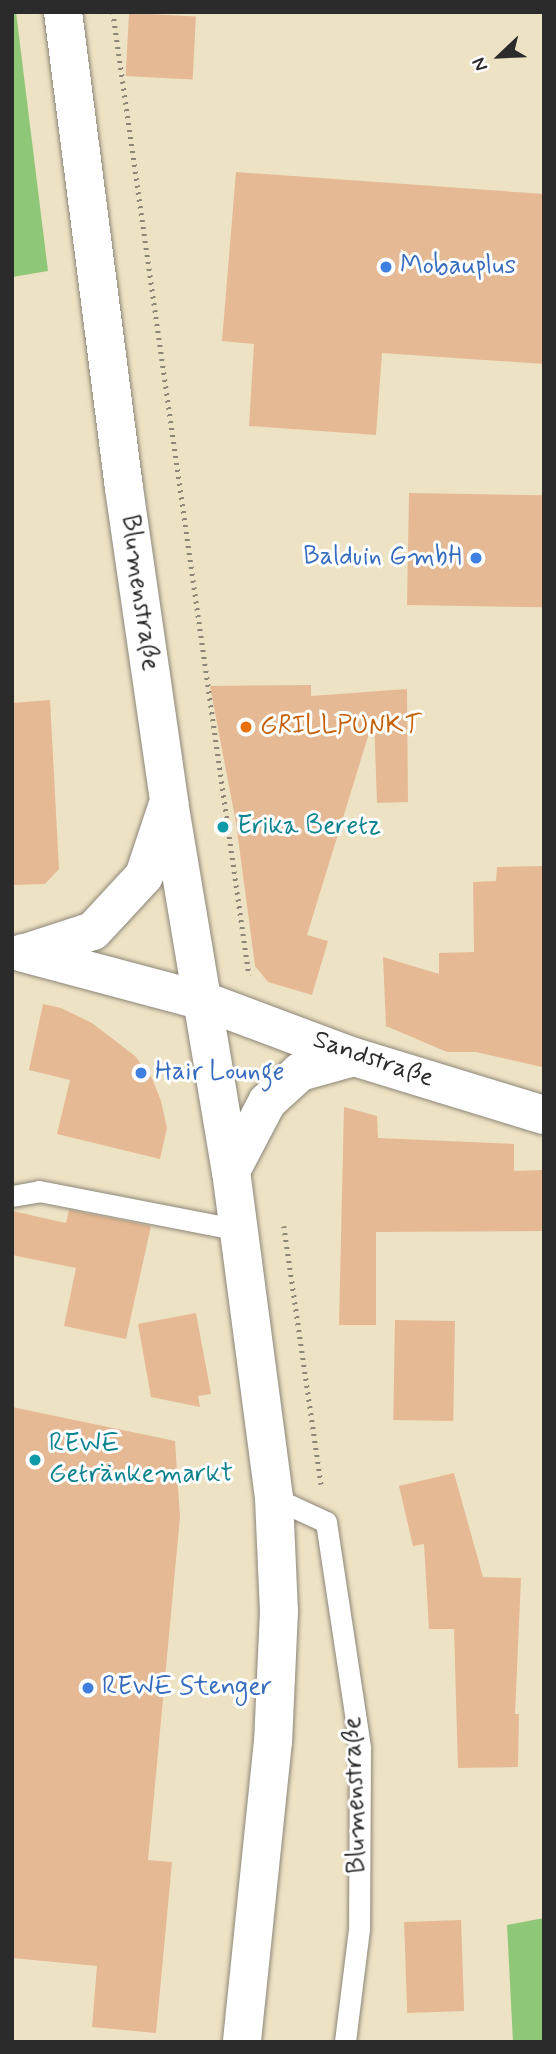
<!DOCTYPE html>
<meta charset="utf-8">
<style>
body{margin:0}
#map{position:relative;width:556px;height:2054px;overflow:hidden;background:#eee2c4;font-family:Mynerve,sans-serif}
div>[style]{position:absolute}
.green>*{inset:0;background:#8fc779}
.building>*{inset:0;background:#e5b993;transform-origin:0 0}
.path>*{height:4.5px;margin-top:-2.25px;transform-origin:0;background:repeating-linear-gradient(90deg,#8c8678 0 2px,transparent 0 7px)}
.roads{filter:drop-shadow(0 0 2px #8c8678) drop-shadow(0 0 2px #8c8678)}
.service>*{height:21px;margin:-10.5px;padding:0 10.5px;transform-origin:10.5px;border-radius:10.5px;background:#fff}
.minor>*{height:38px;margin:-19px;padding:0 19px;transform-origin:19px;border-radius:19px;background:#fff}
.secondary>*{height:38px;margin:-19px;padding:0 19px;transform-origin:19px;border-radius:19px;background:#fff}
.dots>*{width:19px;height:19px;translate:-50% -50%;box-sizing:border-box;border:4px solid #fff;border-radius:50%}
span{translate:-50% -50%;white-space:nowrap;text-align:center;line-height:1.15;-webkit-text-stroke:6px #fff;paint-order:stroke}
.shop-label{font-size:26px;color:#366cbe}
.left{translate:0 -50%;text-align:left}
.right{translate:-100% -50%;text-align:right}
.street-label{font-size:26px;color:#2b2b2b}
.food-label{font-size:26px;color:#c56008}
.culture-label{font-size:26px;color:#0d838f}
.frame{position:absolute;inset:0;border:14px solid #2b2b2b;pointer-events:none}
.north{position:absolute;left:465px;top:21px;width:70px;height:70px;-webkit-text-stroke:5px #fff;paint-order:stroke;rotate:247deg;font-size:19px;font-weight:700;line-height:28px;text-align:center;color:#2b2b2b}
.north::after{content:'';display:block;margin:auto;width:24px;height:32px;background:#2b2b2b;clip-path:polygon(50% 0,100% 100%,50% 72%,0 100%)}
</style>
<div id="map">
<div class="green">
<div style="clip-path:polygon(12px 12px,16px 12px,48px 271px,12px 277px)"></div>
<div style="clip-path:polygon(544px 1918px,544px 2042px,513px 2042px,507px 1925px)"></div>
</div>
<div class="building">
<div style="left:129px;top:13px;width:67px;height:63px;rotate:3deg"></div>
<div style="clip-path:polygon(236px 172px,544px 194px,544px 364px,382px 353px,376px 435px,249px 426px,254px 344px,222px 341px)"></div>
<div style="left:409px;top:493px;width:135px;height:112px;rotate:1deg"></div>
<div style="clip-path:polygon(311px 685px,311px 696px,407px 689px,408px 802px,377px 803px,374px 717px,307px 935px,328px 941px,312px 995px,268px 982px,255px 966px,236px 823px,210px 686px)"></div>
<div style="clip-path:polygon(50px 700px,59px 869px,45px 884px,12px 885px,12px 703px)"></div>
<div style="clip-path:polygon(544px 866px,542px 1067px,476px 1052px,447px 1052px,386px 1026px,383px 957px,439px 974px,439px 953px,474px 952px,473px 882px,496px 881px,497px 867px)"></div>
<div style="clip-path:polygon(43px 1004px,61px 1008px,92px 1023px,135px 1056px,152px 1078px,161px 1101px,167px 1128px,160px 1159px,57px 1134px,70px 1080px,29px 1070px)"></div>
<div style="clip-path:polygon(344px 1107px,377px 1116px,378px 1138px,514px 1144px,514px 1171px,544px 1170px,544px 1231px,376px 1232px,376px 1325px,339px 1325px)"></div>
<div style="clip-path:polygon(69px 1210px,151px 1226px,126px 1339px,64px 1326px,76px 1268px,12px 1255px,12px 1211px,66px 1223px)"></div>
<div style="clip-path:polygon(196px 1313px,211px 1394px,198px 1396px,200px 1407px,151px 1397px,138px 1324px)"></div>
<div style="left:395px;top:1320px;width:60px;height:100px;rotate:1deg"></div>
<div style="clip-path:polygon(12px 1407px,175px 1441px,180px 1517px,148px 1860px,172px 1862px,156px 2033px,92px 2027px,97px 1966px,12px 1958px)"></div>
<div style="clip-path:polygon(454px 1473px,483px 1577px,521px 1578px,515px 1714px,519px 1714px,518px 1767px,458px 1768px,454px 1629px,429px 1629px,424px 1544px,413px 1546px,399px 1486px)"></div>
<div style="left:461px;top:1920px;width:91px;height:57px;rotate:88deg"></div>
</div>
<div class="path">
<div style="left:113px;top:12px;width:973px;rotate:81.96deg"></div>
<div style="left:284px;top:1226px;width:261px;rotate:81.8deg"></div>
</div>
<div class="roads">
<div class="service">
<div style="left:12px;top:1196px;width:27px;rotate:-10deg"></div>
<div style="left:39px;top:1191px;width:205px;rotate:11deg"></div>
<div style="left:274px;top:1498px;width:57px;rotate:24.8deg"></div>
<div style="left:326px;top:1522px;width:229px;rotate:81.4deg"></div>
<div style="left:360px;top:1748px;width:181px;rotate:90.3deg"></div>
<div style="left:359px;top:1929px;width:114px;rotate:97.1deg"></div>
</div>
<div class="minor">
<div style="left:204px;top:1001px;width:160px;rotate:20.5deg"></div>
<div style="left:354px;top:1057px;width:199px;rotate:17deg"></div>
<div style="left:231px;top:1171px;width:78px;rotate:-62.4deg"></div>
<div style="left:267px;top:1102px;width:45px;rotate:-42.3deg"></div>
<div style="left:300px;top:1072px;width:56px;rotate:-15.5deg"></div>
</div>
<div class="secondary">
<div style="left:63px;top:12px;width:480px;rotate:82.7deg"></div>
<div style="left:124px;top:488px;width:317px;rotate:81.8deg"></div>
<div style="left:169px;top:802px;width:374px;rotate:80.5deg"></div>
<div style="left:231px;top:1171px;width:330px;rotate:82.5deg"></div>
<div style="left:274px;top:1498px;width:113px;rotate:87.5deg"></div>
<div style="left:279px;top:1611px;width:130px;rotate:92.6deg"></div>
<div style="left:273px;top:1741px;width:303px;rotate:95.9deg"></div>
<div style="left:23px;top:953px;width:187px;rotate:14.9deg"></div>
<div style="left:25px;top:953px;width:71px;rotate:-17.9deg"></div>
<div style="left:93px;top:931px;width:75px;rotate:-47.2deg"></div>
<div style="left:144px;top:876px;width:73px;rotate:-71.6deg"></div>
</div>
</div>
<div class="dots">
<div style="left:386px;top:267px;background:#3f7fe0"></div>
<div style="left:476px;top:558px;background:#3f7fe0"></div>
<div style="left:246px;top:727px;background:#e8710a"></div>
<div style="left:223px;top:827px;background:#0f9aa8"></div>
<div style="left:141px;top:1073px;background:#3f7fe0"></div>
<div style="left:35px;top:1460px;background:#0f9aa8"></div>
<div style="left:88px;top:1688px;background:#3f7fe0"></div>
</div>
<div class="shop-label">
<span class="left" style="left:400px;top:267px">Mobauplus</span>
<span class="right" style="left:462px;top:558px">Balduin GmbH</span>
<span class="left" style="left:155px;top:1073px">Hair Lounge</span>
<span class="left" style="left:102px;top:1688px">REWE Stenger</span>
</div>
<div class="street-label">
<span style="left:139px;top:593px;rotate:82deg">Blumenstraße</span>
<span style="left:373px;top:1060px;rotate:19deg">Sandstraße</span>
<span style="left:356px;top:1795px;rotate:-92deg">Blumenstraße</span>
</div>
<div class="food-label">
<span class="left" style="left:260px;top:727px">GRILLPUNKT</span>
</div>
<div class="culture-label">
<span class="left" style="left:237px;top:827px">Erika Beretz</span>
<span class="left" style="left:49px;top:1460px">REWE<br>Getränkemarkt</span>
</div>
<div class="frame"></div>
<div class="north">N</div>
</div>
